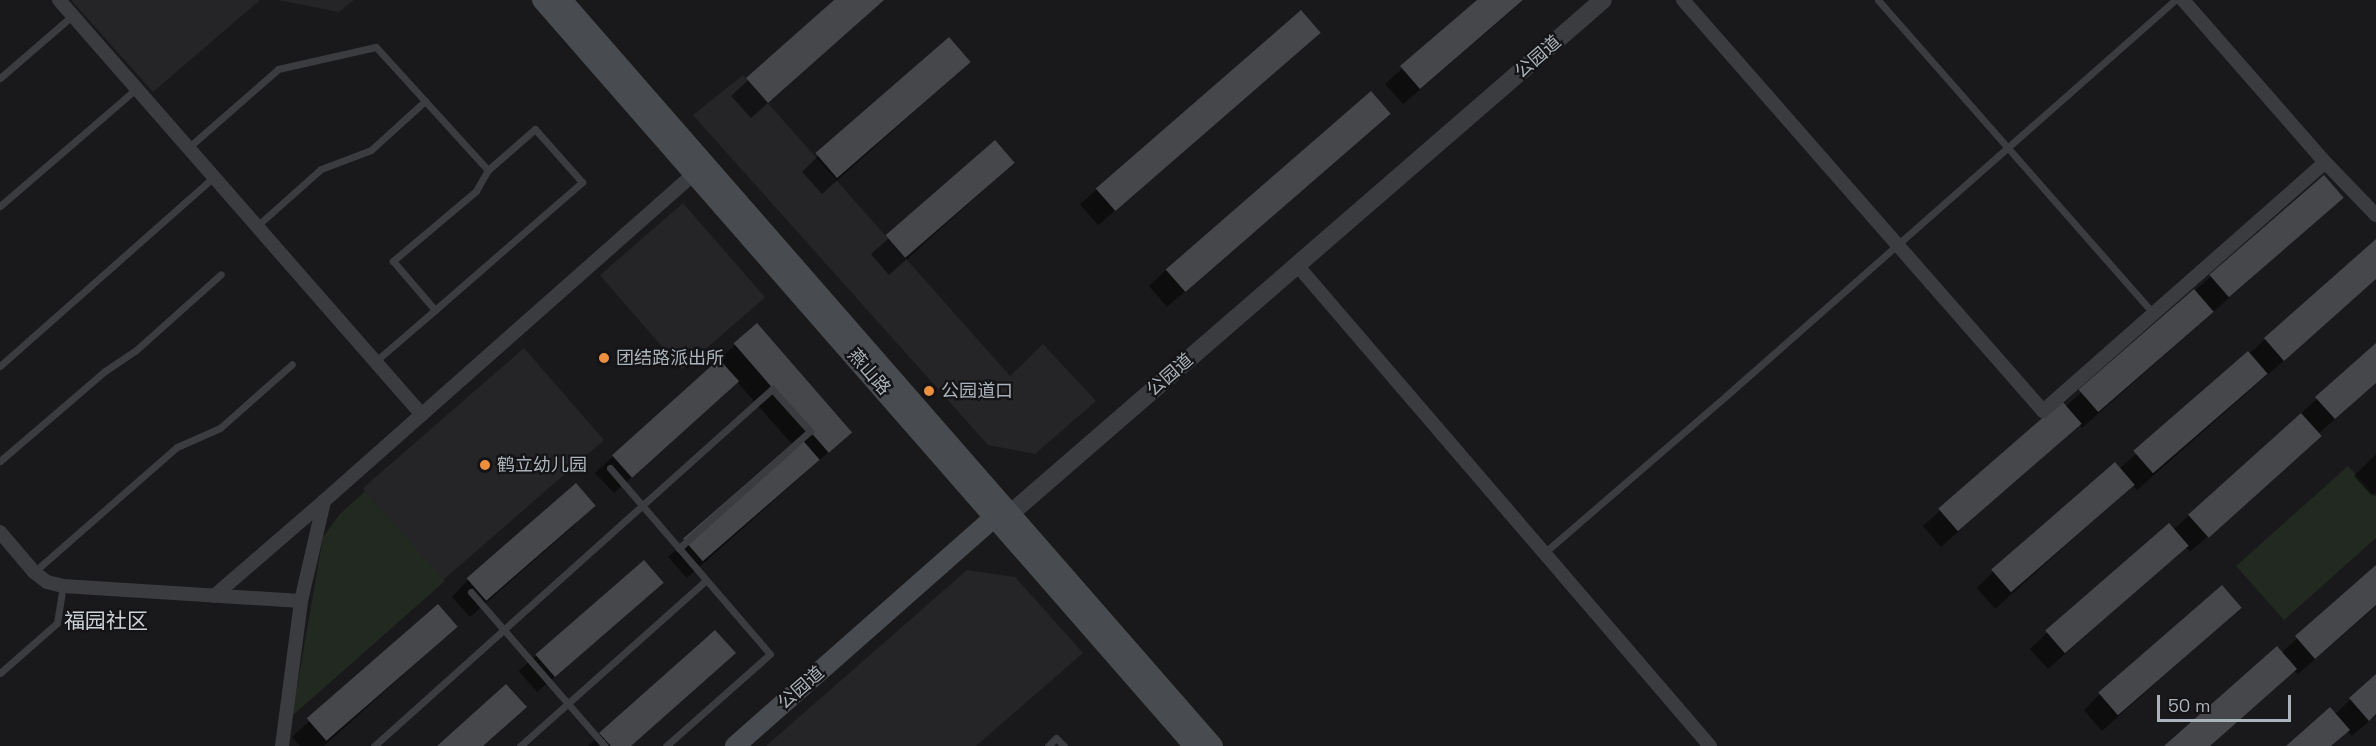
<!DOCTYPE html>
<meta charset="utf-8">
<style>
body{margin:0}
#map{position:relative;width:2376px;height:746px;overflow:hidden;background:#19191b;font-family:"Space Grotesk","Noto Sans SC",sans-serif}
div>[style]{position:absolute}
.built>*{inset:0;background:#252528;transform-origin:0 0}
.green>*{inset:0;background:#212921}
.shadow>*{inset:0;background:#0007;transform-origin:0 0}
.building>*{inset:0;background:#45474b;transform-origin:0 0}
.service>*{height:7px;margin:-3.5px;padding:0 3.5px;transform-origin:3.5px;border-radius:3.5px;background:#3a3c40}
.minor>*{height:14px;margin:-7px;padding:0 7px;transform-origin:7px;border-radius:7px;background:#3a3c40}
.tertiary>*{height:18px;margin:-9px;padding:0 9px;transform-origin:9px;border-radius:9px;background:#3a3c40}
.secondary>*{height:20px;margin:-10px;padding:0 10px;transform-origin:10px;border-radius:10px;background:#484b50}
.dots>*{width:16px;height:16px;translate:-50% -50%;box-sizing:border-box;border:3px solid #141416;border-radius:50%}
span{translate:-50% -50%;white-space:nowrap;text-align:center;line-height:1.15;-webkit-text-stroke:4.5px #141416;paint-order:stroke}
.street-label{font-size:18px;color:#abb3ba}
.poi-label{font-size:18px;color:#abb3ba}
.left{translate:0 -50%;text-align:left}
.quarter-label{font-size:21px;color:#ccd1d6}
.scale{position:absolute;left:2157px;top:695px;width:134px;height:27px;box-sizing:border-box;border:3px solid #abb3ba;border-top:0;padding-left:8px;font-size:18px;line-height:21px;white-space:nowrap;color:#abb3ba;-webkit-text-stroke:4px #141416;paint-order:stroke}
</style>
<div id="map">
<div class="built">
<div style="clip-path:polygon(71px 0,260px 0,153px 92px)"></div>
<div style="clip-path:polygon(278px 0,354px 0,339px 12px)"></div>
<div style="clip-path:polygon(743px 75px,1010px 376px,1043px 344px,1096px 401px,1035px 454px,988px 445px,693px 115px)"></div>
<div style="left:683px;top:203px;width:125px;height:110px;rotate:49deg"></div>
<div style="left:524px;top:348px;width:122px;height:214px;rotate:49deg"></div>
<div style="clip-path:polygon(967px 570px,1015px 577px,1083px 653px,976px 746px,766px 746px)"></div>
</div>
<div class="green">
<div style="clip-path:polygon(2348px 466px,2376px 497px,2376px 538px,2284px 620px,2236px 566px)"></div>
<div style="clip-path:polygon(365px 491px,445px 581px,292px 716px,323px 537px,340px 514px)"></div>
</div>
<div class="shadow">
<div style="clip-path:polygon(836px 0,883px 0,751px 118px,731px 96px)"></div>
<div style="clip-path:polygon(1479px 0,1524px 0,1403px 104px,1385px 84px)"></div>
<div style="left:1301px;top:12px;width:28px;height:293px;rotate:49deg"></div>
<div style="clip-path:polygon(952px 78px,822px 194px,802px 172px,818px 156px)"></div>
<div style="clip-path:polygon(1389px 114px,1167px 307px,1149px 286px,1166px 270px)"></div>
<div style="clip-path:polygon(995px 143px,996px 179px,889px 275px,871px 254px)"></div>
<div style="clip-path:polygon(2342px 198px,2082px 428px,2079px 424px,1941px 547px,1923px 526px,2062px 403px,2065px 407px,2210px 277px)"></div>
<div style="clip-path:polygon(2376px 241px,2376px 279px,2137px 490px,2133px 485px,1995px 609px,1977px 588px,1993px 572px,2119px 469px)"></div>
<div style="clip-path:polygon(735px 345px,851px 432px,687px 578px,668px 557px,793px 445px,737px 382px,614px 493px,595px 473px)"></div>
<div style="clip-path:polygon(2376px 345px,2376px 383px,2318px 434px,2303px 452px,2190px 552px,2186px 547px,2048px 669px,2030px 649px,2047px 633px,2168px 525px,2173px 530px)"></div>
<div style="clip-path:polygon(2376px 454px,2376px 493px,2372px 496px,2354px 476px)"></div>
<div style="clip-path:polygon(578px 522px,470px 617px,452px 597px,468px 580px)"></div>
<div style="left:644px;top:562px;width:28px;height:166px;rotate:49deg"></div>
<div style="clip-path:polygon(2376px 567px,2376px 606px,2298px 674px,2294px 670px,2210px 746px,2166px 746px,2281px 653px)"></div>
<div style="clip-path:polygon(438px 606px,456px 627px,324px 746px,300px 746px,292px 737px)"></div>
<div style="clip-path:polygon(2240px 608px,2102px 731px,2084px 710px,2100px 694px)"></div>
<div style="clip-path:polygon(2376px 676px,2376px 715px,2352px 736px,2347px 731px,2332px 746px,2288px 746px,2335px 714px)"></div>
<div style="clip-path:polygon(600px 734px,631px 746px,588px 746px)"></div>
</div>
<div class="building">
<div style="clip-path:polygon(834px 0,884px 0,768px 103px,746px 78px)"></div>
<div style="clip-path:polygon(1477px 0,1523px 0,1420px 89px,1400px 66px)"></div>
<div style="left:1301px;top:10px;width:30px;height:272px;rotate:49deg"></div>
<div style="left:949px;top:37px;width:33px;height:177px;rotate:49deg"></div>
<div style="left:1371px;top:91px;width:30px;height:272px;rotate:49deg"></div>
<div style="left:995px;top:140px;width:30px;height:145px;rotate:49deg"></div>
<div style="left:2324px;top:175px;width:30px;height:152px;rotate:49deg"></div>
<div style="clip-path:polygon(2376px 239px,2376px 279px,2284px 361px,2264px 338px)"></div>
<div style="left:2194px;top:289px;width:30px;height:153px;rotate:49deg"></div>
<div style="left:757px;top:323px;width:145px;height:31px;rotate:49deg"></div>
<div style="clip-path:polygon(2376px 343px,2376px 383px,2335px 419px,2315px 397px)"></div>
<div style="left:2248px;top:351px;width:30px;height:152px;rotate:49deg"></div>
<div style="left:719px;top:359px;width:30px;height:144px;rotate:48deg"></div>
<div style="left:2062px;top:401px;width:30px;height:164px;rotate:49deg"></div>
<div style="left:2301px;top:413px;width:31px;height:152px;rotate:48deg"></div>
<div style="left:800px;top:437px;width:30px;height:155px;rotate:49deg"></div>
<div style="left:2115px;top:462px;width:30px;height:164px;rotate:49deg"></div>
<div style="left:576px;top:483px;width:30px;height:145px;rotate:49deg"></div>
<div style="left:2169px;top:523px;width:30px;height:164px;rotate:49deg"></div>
<div style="left:644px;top:560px;width:30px;height:144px;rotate:49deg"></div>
<div style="clip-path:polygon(2376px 565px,2376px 605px,2315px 659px,2295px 636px)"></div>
<div style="left:2222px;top:585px;width:30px;height:164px;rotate:49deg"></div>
<div style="left:438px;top:604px;width:30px;height:174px;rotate:49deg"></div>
<div style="clip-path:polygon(715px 630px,736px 653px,631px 746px,611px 746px,599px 733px)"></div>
<div style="clip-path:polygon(2277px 646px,2297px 669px,2210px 746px,2164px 746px)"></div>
<div style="clip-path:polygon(2376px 674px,2376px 714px,2369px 721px,2349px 698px)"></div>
<div style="clip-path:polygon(506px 684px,527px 707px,483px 746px,437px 746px)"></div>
<div style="clip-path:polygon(2330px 707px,2350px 730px,2331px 746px,2286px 746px)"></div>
</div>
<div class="service">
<div style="left:1878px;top:0;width:417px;rotate:48.7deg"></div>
<div style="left:0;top:78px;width:96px;rotate:-40.8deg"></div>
<div style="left:189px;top:147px;width:118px;rotate:-41.2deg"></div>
<div style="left:278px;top:69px;width:100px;rotate:-12.7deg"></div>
<div style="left:376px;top:47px;width:166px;rotate:47.7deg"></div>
<div style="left:488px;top:170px;width:24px;rotate:120deg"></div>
<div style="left:476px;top:191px;width:109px;rotate:139.9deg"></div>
<div style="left:393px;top:261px;width:65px;rotate:49.4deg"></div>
<div style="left:435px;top:310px;width:78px;rotate:139.2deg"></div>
<div style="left:0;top:206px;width:181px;rotate:-40.7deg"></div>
<div style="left:258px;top:225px;width:84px;rotate:-41.6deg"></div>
<div style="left:321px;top:169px;width:53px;rotate:-20.8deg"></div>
<div style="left:371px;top:150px;width:73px;rotate:-42.2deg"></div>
<div style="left:435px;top:310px;width:195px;rotate:-41deg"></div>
<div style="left:582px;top:182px;width:71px;rotate:-131.6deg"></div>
<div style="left:535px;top:129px;width:62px;rotate:138.9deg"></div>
<div style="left:0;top:366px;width:287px;rotate:-41.5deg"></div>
<div style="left:0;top:461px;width:138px;rotate:-40.6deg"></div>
<div style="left:105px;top:371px;width:36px;rotate:-34deg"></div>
<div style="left:135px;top:351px;width:115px;rotate:-41.8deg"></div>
<div style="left:610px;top:468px;width:245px;rotate:49.3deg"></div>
<div style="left:770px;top:654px;width:139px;rotate:138.5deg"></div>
<div style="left:1544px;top:553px;width:242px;rotate:-40.8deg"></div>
<div style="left:1727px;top:395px;width:597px;rotate:-41.4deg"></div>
<div style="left:34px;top:572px;width:190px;rotate:-41.2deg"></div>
<div style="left:177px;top:447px;width:47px;rotate:-23.8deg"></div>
<div style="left:220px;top:428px;width:96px;rotate:-41.6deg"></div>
<div style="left:471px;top:592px;width:204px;rotate:49deg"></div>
<div style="left:0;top:673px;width:76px;rotate:-41.3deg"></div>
<div style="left:57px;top:623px;width:37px;rotate:-81deg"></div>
<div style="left:374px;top:746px;width:535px;rotate:-41.89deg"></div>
<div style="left:772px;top:389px;width:57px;rotate:47.9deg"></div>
<div style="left:810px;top:431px;width:176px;rotate:138.2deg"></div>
<div style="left:520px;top:746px;width:249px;rotate:-41.7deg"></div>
<div style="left:1048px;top:746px;width:11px;rotate:-45deg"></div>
<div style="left:1056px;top:738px;width:11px;rotate:45deg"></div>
</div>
<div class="minor">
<div style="left:59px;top:0;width:551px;rotate:48.82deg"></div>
<div style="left:1683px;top:0;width:546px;rotate:48.78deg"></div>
<div style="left:2043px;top:411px;width:376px;rotate:-41.4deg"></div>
<div style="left:2183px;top:0;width:215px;rotate:48.8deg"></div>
<div style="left:2325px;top:162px;width:74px;rotate:46.1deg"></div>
<div style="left:1297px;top:265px;width:634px;rotate:49.35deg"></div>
<div style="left:0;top:532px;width:52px;rotate:49.6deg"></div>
<div style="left:34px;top:572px;width:16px;rotate:38deg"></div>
<div style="left:47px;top:582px;width:16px;rotate:14deg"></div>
<div style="left:63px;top:586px;width:238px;rotate:3.6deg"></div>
<div style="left:214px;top:596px;width:145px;rotate:-40.8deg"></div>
<div style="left:282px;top:746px;width:146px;rotate:-82.5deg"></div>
<div style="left:301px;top:601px;width:103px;rotate:-77deg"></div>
<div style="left:324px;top:501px;width:494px;rotate:-41.5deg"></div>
</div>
<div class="tertiary">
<div style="left:1011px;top:513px;width:783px;rotate:-40.91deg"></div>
</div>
<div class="secondary">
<div style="left:542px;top:0;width:991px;rotate:48.85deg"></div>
<div style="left:562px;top:0;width:990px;rotate:48.89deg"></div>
<div style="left:735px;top:746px;width:348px;rotate:-41.4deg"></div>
<div style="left:996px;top:516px;width:12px;rotate:-14deg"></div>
</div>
<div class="dots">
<div style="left:604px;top:358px;background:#ec8f3f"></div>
<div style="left:929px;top:391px;background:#ec8f3f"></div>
<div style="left:485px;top:465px;background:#ec8f3f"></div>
</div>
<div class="street-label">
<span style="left:1538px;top:57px;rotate:-41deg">公园道</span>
<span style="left:869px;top:372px;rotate:49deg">燕山路</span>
<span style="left:1170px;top:375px;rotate:-41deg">公园道</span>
<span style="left:801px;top:688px;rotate:-41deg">公园道</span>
</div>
<div class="poi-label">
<span class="left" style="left:616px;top:358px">团结路派出所</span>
<span class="left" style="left:941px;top:391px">公园道口</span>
<span class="left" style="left:497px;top:465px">鹤立幼儿园</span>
</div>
<div class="quarter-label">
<span style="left:106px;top:621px">福园社区</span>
</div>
<div class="scale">50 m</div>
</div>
